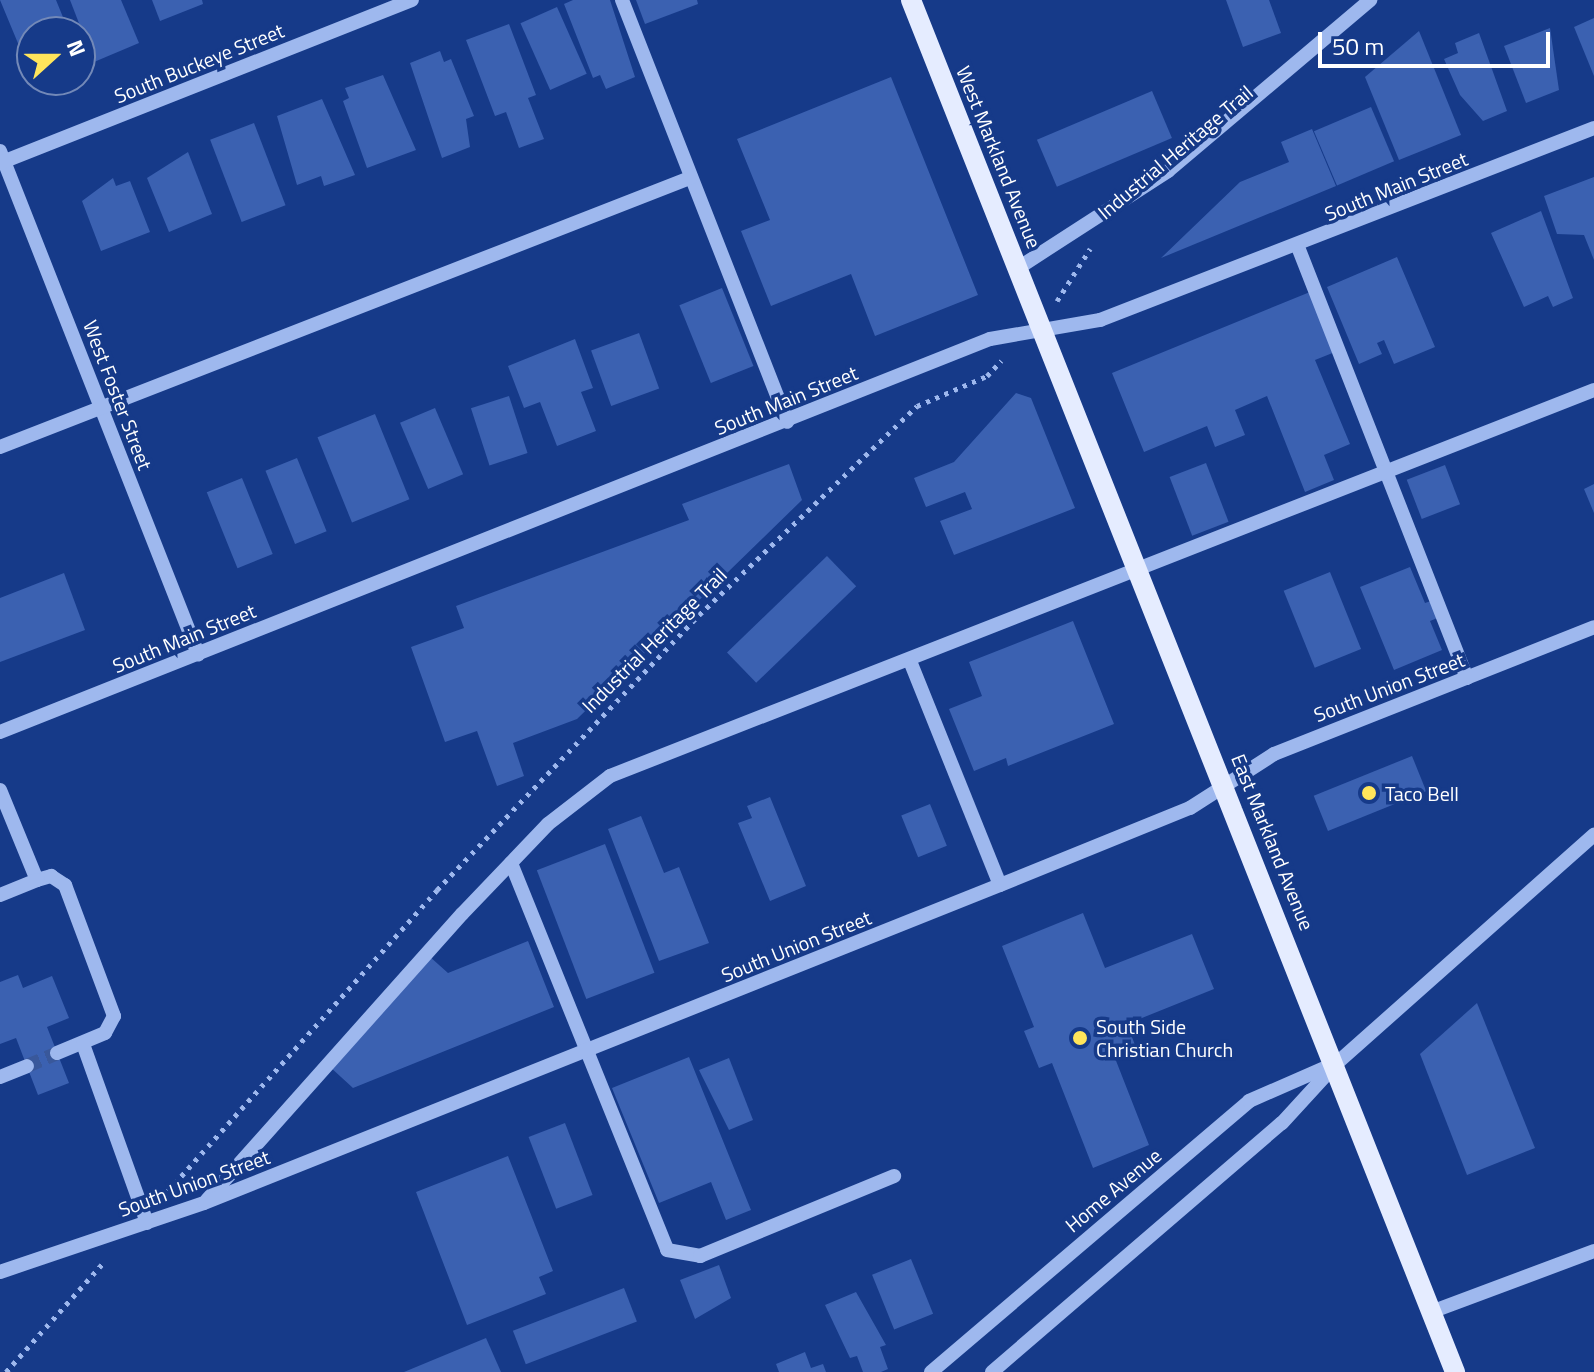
<!DOCTYPE html>
<style>
body{margin:0}
#map{position:relative;width:1594px;height:1372px;overflow:hidden;background:#163a89;font-family:"Titillium Web",sans-serif}
div>[style]{position:absolute}
.building>*{inset:0;background:#3b61b1;transform-origin:0 0}
.minor-tunnel>*{height:14px;margin-top:-7px;transform-origin:0;background:repeating-linear-gradient(90deg,#39589b 0 14px,transparent 0 21px)}
.path>*{height:5px;margin-top:-2.5px;transform-origin:0;background:repeating-linear-gradient(90deg,#9eb8ee 0 4px,transparent 0 10px)}
.minor>*{height:14px;margin:-7px;padding:0 7px;transform-origin:7px;border-radius:7px;background:#9eb8ee}
.major>*{height:20px;margin:-10px;padding:0 10px;transform-origin:10px;border-radius:10px;background:#e5ecff}
.dots>*{width:22px;height:22px;translate:-50% -50%;box-sizing:border-box;border:4px solid #163a89;border-radius:50%}
span{translate:-50% -50%;white-space:nowrap;text-align:center;line-height:1.15;-webkit-text-stroke:7px #163a89;paint-order:stroke}
.street-label{font-size:20px;color:#fff}
.poi-label{font-size:20px;color:#fff}
.left{translate:0 -50%;text-align:left}
.north{position:absolute;left:16px;top:16px;width:80px;height:80px;box-sizing:border-box;background:#163a89;border:2px solid #7389b8;border-radius:50%;rotate:69deg;font-size:22px;font-weight:700;line-height:32px;text-align:center;color:#fff}
.north::after{content:'';display:block;margin:auto;width:28px;height:36px;background:#ffe55b;clip-path:polygon(50% 0,100% 100%,50% 72%,0 100%)}
.scale{position:absolute;left:1318px;top:32px;width:232px;height:36px;box-sizing:border-box;border:4px solid #fff;border-top:0;padding-left:10px;font-size:24px;line-height:28px;white-space:nowrap;color:#fff;-webkit-text-stroke:6px #163a89;paint-order:stroke}
</style>
<div id="map">
<div class="building">
<div style="clip-path:polygon(0 0,56px 0,69px 32px,32px 32px,32px 77px)"></div>
<div style="clip-path:polygon(70px 0,121px 0,139px 43px,94px 62px)"></div>
<div style="clip-path:polygon(152px 0,202px 0,203px 4px,160px 21px)"></div>
<div style="clip-path:polygon(573px 0,610px 0,635px 77px,606px 89px,600px 75px,593px 78px,564px 4px)"></div>
<div style="clip-path:polygon(636px 0,697px 0,698px 4px,645px 24px)"></div>
<div style="clip-path:polygon(1226px 0,1269px 0,1281px 33px,1243px 47px)"></div>
<div style="left:557px;top:7px;width:73px;height:40px;rotate:66deg"></div>
<div style="clip-path:polygon(1594px 18px,1594px 76px,1574px 27px)"></div>
<div style="clip-path:polygon(509px 24px,536px 95px,528px 98px,544px 139px,519px 148px,506px 112px,495px 116px,466px 40px)"></div>
<div style="clip-path:polygon(1550px 28px,1559px 90px,1526px 103px,1504px 46px)"></div>
<div style="clip-path:polygon(1419px 31px,1461px 135px,1399px 160px,1365px 77px)"></div>
<div style="clip-path:polygon(1479px 33px,1507px 111px,1483px 121px,1460px 95px,1444px 59px,1458px 53px,1455px 43px)"></div>
<div style="clip-path:polygon(440px 51px,444px 62px,451px 59px,474px 116px,466px 119px,470px 147px,442px 158px,410px 63px)"></div>
<div style="clip-path:polygon(383px 75px,416px 150px,367px 168px,343px 101px,349px 98px,345px 88px)"></div>
<div style="clip-path:polygon(891px 77px,978px 295px,875px 336px,851px 274px,771px 306px,741px 231px,770px 220px,737px 139px)"></div>
<div style="left:1152px;top:91px;width:51px;height:125px;rotate:67deg"></div>
<div style="clip-path:polygon(322px 99px,355px 175px,324px 186px,321px 176px,297px 185px,277px 116px)"></div>
<div style="left:1371px;top:107px;width:59px;height:62px;rotate:67deg"></div>
<div style="left:254px;top:123px;width:88px;height:47px;rotate:69deg"></div>
<div style="clip-path:polygon(1312px 129px,1336px 186px,1161px 258px,1240px 182px,1289px 162px,1281px 142px)"></div>
<div style="clip-path:polygon(188px 152px,212px 214px,169px 232px,147px 178px)"></div>
<div style="clip-path:polygon(1594px 177px,1594px 260px,1584px 235px,1557px 234px,1544px 196px)"></div>
<div style="clip-path:polygon(113px 178px,116px 186px,130px 181px,150px 232px,101px 251px,82px 201px)"></div>
<div style="clip-path:polygon(1541px 211px,1573px 298px,1553px 307px,1548px 296px,1524px 307px,1491px 233px)"></div>
<div style="clip-path:polygon(1397px 257px,1435px 347px,1394px 364px,1384px 340px,1377px 343px,1382px 354px,1359px 364px,1327px 287px)"></div>
<div style="left:722px;top:288px;width:84px;height:46px;rotate:68deg"></div>
<div style="clip-path:polygon(1310px 292px,1335px 352px,1315px 360px,1350px 444px,1324px 455px,1334px 480px,1305px 492px,1267px 396px,1235px 410px,1245px 435px,1215px 447px,1207px 426px,1144px 452px,1112px 373px)"></div>
<div style="left:639px;top:333px;width:59px;height:51px;rotate:70deg"></div>
<div style="clip-path:polygon(575px 339px,593px 388px,581px 392px,596px 431px,557px 446px,540px 402px,524px 408px,508px 366px)"></div>
<div style="clip-path:polygon(1016px 393px,1031px 398px,1075px 508px,954px 555px,940px 521px,972px 509px,965px 492px,926px 507px,914px 478px,954px 462px)"></div>
<div style="left:509px;top:396px;width:60px;height:40px;rotate:72deg"></div>
<div style="left:435px;top:408px;width:72px;height:38px;rotate:67deg"></div>
<div style="left:375px;top:414px;width:92px;height:62px;rotate:68deg"></div>
<div style="left:297px;top:458px;width:79px;height:34px;rotate:68deg"></div>
<div style="left:1206px;top:463px;width:63px;height:39px;rotate:69deg"></div>
<div style="clip-path:polygon(789px 464px,802px 500px,577px 719px,513px 743px,524px 776px,497px 786px,477px 731px,445px 742px,411px 647px,464px 628px,456px 606px,689px 520px,682px 504px)"></div>
<div style="left:1445px;top:465px;width:42px;height:41px;rotate:69deg"></div>
<div style="left:242px;top:478px;width:82px;height:38px;rotate:68deg"></div>
<div style="clip-path:polygon(1594px 484px,1594px 513px,1584px 489px)"></div>
<div style="left:827px;top:556px;width:42px;height:139px;rotate:46deg"></div>
<div style="clip-path:polygon(1410px 567px,1425px 603px,1434px 600px,1440px 617px,1430px 621px,1442px 650px,1394px 670px,1360px 587px)"></div>
<div style="left:1330px;top:572px;width:83px;height:50px;rotate:68deg"></div>
<div style="clip-path:polygon(64px 573px,85px 630px,0 662px,0 598px)"></div>
<div style="clip-path:polygon(1073px 621px,1114px 724px,1008px 766px,1006px 758px,974px 771px,949px 709px,982px 696px,969px 662px)"></div>
<div style="left:1412px;top:756px;width:38px;height:106px;rotate:68deg"></div>
<div style="clip-path:polygon(770px 797px,806px 886px,770px 901px,738px 823px,752px 818px,747px 806px)"></div>
<div style="left:930px;top:804px;width:45px;height:31px;rotate:68deg"></div>
<div style="clip-path:polygon(641px 816px,664px 873px,679px 867px,709px 943px,659px 961px,608px 829px)"></div>
<div style="left:605px;top:844px;width:138px;height:73px;rotate:69deg"></div>
<div style="clip-path:polygon(1083px 913px,1105px 968px,1192px 934px,1214px 989px,1127px 1024px,1135px 1045px,1113px 1053px,1149px 1145px,1093px 1168px,1052px 1063px,1039px 1068px,1024px 1031px,1034px 1027px,1002px 946px)"></div>
<div style="clip-path:polygon(528px 941px,554px 1007px,353px 1088px,329px 1066px,429px 956px,448px 973px)"></div>
<div style="clip-path:polygon(18px 975px,23px 988px,52px 976px,69px 1018px,47px 1027px,69px 1083px,38px 1095px,16px 1038px,0 1044px,0 982px)"></div>
<div style="clip-path:polygon(1477px 1003px,1535px 1148px,1467px 1175px,1420px 1054px)"></div>
<div style="clip-path:polygon(689px 1057px,751px 1210px,726px 1220px,711px 1182px,659px 1203px,612px 1088px)"></div>
<div style="clip-path:polygon(729px 1058px,753px 1120px,729px 1130px,699px 1070px)"></div>
<div style="left:565px;top:1123px;width:77px;height:39px;rotate:69deg"></div>
<div style="clip-path:polygon(508px 1156px,553px 1271px,539px 1277px,546px 1294px,467px 1325px,416px 1192px)"></div>
<div style="left:911px;top:1259px;width:59px;height:42px;rotate:68deg"></div>
<div style="clip-path:polygon(719px 1265px,731px 1298px,695px 1319px,680px 1280px)"></div>
<div style="left:624px;top:1288px;width:36px;height:119px;rotate:69deg"></div>
<div style="clip-path:polygon(856px 1292px,886px 1345px,880px 1347px,888px 1369px,881px 1372px,863px 1372px,857px 1356px,850px 1358px,825px 1305px)"></div>
<div style="clip-path:polygon(486px 1338px,501px 1372px,404px 1372px)"></div>
<div style="clip-path:polygon(805px 1352px,811px 1368px,823px 1364px,826px 1372px,779px 1372px,776px 1364px)"></div>
</div>
<div class="minor-tunnel">
<div style="left:27px;top:1066px;width:33px;rotate:-23deg"></div>
</div>
<div class="path">
<div style="left:1057px;top:301px;width:62px;rotate:-57.6deg"></div>
<div style="left:168px;top:1191px;width:404px;rotate:-48.2deg"></div>
<div style="left:437px;top:890px;width:380px;rotate:-46.4deg"></div>
<div style="left:699px;top:615px;width:302px;rotate:-43.8deg"></div>
<div style="left:917px;top:406px;width:76px;rotate:-23.2deg"></div>
<div style="left:987px;top:376px;width:21px;rotate:-47deg"></div>
<div style="left:6px;top:1372px;width:149px;rotate:-48.3deg"></div>
</div>
<div class="minor">
<div style="left:622px;top:0;width:453px;rotate:68.6deg"></div>
<div style="left:0;top:151px;width:541px;rotate:68.51deg"></div>
<div style="left:0;top:163px;width:443px;rotate:-21.6deg"></div>
<div style="left:1298px;top:247px;width:463px;rotate:68.6deg"></div>
<div style="left:1018px;top:268px;width:179px;rotate:-32.9deg"></div>
<div style="left:1168px;top:171px;width:265px;rotate:-40.2deg"></div>
<div style="left:0;top:447px;width:741px;rotate:-21.3deg"></div>
<div style="left:910px;top:661px;width:241px;rotate:68.1deg"></div>
<div style="left:0;top:732px;width:1065px;rotate:-21.65deg"></div>
<div style="left:990px;top:339px;width:112px;rotate:-9.8deg"></div>
<div style="left:1100px;top:320px;width:530px;rotate:-21.24deg"></div>
<div style="left:0;top:790px;width:97px;rotate:67.7deg"></div>
<div style="left:37px;top:880px;width:15px;rotate:-16deg"></div>
<div style="left:51px;top:876px;width:17px;rotate:33deg"></div>
<div style="left:65px;top:885px;width:140px;rotate:69.5deg"></div>
<div style="left:114px;top:1016px;width:19px;rotate:118deg"></div>
<div style="left:105px;top:1033px;width:52px;rotate:157.4deg"></div>
<div style="left:511px;top:863px;width:417px;rotate:68deg"></div>
<div style="left:667px;top:1250px;width:34px;rotate:10deg"></div>
<div style="left:700px;top:1256px;width:210px;rotate:-22.4deg"></div>
<div style="left:0;top:895px;width:40px;rotate:-22deg"></div>
<div style="left:83px;top:1044px;width:190px;rotate:70.3deg"></div>
<div style="left:0;top:1077px;width:29px;rotate:-22deg"></div>
<div style="left:207px;top:1200px;width:383px;rotate:-48.3deg"></div>
<div style="left:462px;top:914px;width:124px;rotate:-46.3deg"></div>
<div style="left:548px;top:824px;width:78px;rotate:-37.7deg"></div>
<div style="left:610px;top:776px;width:1057px;rotate:-21.42deg"></div>
<div style="left:0;top:1272px;width:215px;rotate:-18.7deg"></div>
<div style="left:204px;top:1203px;width:857px;rotate:-21.78deg"></div>
<div style="left:1000px;top:885px;width:205px;rotate:-22.1deg"></div>
<div style="left:1190px;top:808px;width:100px;rotate:-32.7deg"></div>
<div style="left:1274px;top:754px;width:344px;rotate:-21.6deg"></div>
<div style="left:1431px;top:1312px;width:174px;rotate:-20.5deg"></div>
<div style="left:931px;top:1372px;width:418px;rotate:-40.4deg"></div>
<div style="left:1249px;top:1101px;width:87px;rotate:-23.6deg"></div>
<div style="left:992px;top:1372px;width:382px;rotate:-40.7deg"></div>
<div style="left:1282px;top:1123px;width:81px;rotate:-47.5deg"></div>
<div style="left:1337px;top:1063px;width:344px;rotate:-41.6deg"></div>
</div>
<div class="major">
<div style="left:911px;top:0;width:1476px;rotate:68.37deg"></div>
</div>
<div class="dots">
<div style="left:1369px;top:793px;background:#ffe55b"></div>
<div style="left:1080px;top:1038px;background:#ffe55b"></div>
</div>
<div class="street-label">
<span style="left:199px;top:63px;rotate:-22deg">South Buckeye Street</span>
<span style="left:1175px;top:152px;rotate:-40deg">Industrial Heritage Trail</span>
<span style="left:999px;top:157px;rotate:68deg">West Markland Avenue</span>
<span style="left:1396px;top:186px;rotate:-22deg">South Main Street</span>
<span style="left:118px;top:395px;rotate:69deg">West Foster Street</span>
<span style="left:786px;top:400px;rotate:-22deg">South Main Street</span>
<span style="left:184px;top:638px;rotate:-22deg">South Main Street</span>
<span style="left:654px;top:640px;rotate:-45deg">Industrial Heritage Trail</span>
<span style="left:1389px;top:687px;rotate:-21deg">South Union Street</span>
<span style="left:1273px;top:842px;rotate:68deg">East Markland Avenue</span>
<span style="left:796px;top:946px;rotate:-22deg">South Union Street</span>
<span style="left:194px;top:1183px;rotate:-20deg">South Union Street</span>
<span style="left:1113px;top:1190px;rotate:-40deg">Home Avenue</span>
</div>
<div class="poi-label">
<span class="left" style="left:1385px;top:793px">Taco Bell</span>
<span class="left" style="left:1096px;top:1038px">South Side<br>Christian Church</span>
</div>
<div class="north">N</div>
<div class="scale">50 m</div>
</div>
